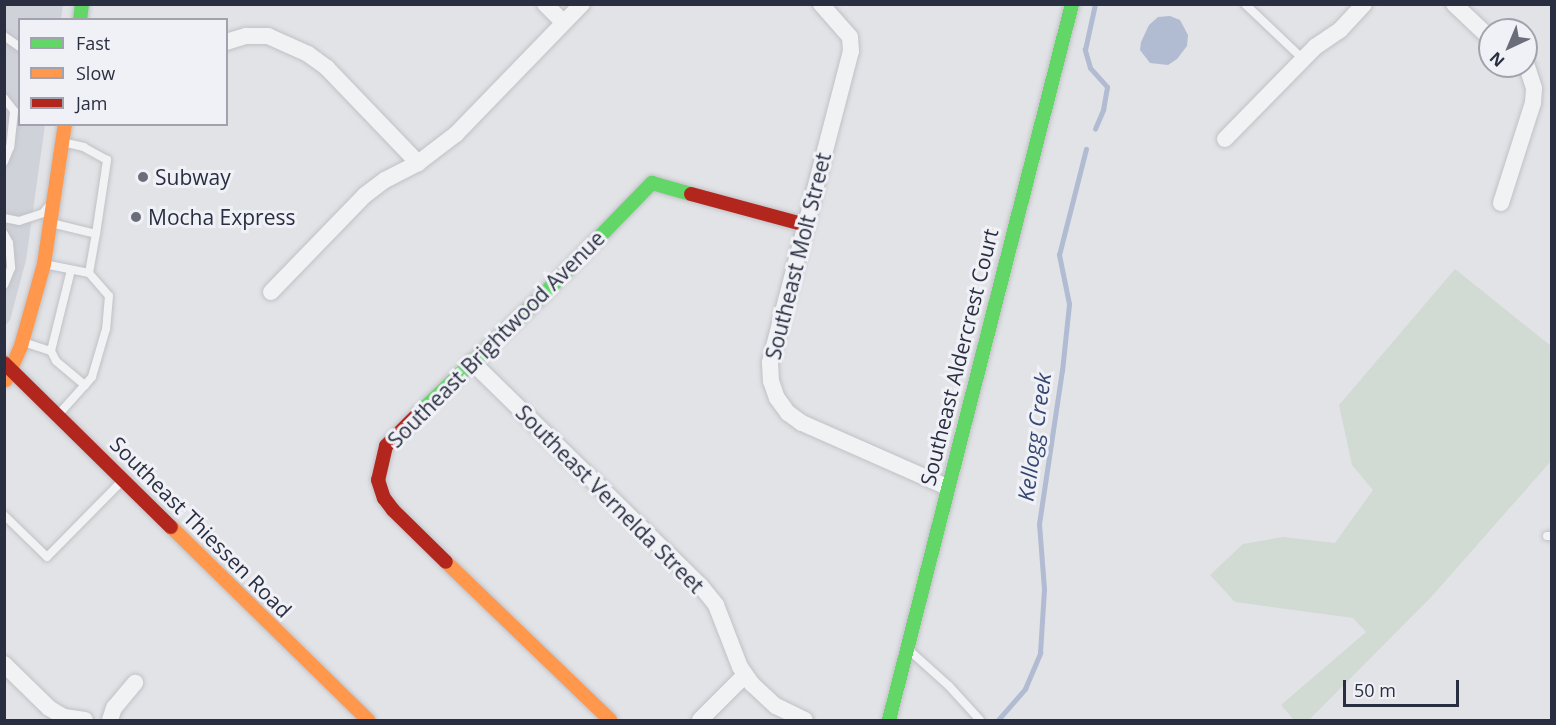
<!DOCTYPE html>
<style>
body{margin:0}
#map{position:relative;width:1556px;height:725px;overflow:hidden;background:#e2e3e7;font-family:"Open Sans",sans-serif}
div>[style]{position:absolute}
.built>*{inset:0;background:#d0d2da}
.green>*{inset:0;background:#d1dad3}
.water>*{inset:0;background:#b1bbd1}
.stream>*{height:4.5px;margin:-2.25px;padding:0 2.25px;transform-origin:2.25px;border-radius:2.25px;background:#b1bbd1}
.roads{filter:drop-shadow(0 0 2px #c0c1c5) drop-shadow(0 0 2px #c0c1c5)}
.lane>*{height:8px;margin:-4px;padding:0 4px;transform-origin:4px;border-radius:4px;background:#f1f2f4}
.street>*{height:16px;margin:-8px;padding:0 8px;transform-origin:8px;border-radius:8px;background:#f1f2f4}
.fast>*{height:14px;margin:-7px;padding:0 7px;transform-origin:7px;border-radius:7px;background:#63d668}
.slow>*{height:14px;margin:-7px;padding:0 7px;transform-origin:7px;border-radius:7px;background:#ff974d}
.jam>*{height:14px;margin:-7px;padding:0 7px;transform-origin:7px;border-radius:7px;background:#b3261e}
.dots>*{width:16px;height:16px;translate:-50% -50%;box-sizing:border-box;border:3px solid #f0f1f6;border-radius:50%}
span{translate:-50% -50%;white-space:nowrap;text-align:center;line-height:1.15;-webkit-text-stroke:6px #f0f1f6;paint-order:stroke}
.poi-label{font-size:21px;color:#292e40}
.left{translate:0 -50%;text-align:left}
.street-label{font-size:21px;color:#292e40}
.water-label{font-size:22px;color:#344672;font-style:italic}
.frame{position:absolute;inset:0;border:6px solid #292e40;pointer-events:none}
.legend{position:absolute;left:18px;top:18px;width:210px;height:108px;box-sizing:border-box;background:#f0f1f6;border:2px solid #a0a3ad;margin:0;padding:8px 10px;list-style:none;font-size:18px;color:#292e40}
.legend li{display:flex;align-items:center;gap:12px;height:30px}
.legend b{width:30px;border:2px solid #a0a3ad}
.north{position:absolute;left:1478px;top:18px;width:60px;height:60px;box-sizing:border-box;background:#f0f1f6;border:2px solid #a0a3ad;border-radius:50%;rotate:224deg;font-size:16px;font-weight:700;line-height:24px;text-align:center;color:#292e40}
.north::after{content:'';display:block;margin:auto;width:21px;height:27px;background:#6a6d7a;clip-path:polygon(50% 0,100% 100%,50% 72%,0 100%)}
.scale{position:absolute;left:1343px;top:680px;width:116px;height:27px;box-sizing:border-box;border:3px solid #292e40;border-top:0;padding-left:8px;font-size:18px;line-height:21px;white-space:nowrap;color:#292e40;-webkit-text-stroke:4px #f0f1f6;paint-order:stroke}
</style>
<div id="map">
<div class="built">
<div style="clip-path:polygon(5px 5px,63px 5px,61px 19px,20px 20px,20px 124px,45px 125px,26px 260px,10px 320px,5px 326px)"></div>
</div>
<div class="green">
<div style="clip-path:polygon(1455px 269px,1551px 346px,1551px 461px,1433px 595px,1309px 720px,1294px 720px,1281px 705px,1366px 632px,1353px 618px,1235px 602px,1210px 575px,1243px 544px,1283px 537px,1335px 543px,1373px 490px,1352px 465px,1339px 405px)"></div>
</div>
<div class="water">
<div style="clip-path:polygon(1170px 16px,1180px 20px,1188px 35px,1187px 46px,1177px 59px,1168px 65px,1150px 63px,1140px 50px,1141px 42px,1149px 25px,1158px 17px)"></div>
</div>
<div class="stream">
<div style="left:1095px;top:129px;width:21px;rotate:-67deg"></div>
<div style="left:1103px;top:110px;width:23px;rotate:-80deg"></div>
<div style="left:1107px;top:87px;width:25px;rotate:-132deg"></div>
<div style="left:1090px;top:68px;width:19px;rotate:-106deg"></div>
<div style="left:1085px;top:50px;width:47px;rotate:-77.7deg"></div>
<div style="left:998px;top:720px;width:41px;rotate:-48.9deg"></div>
<div style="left:1025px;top:689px;width:39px;rotate:-67deg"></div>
<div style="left:1040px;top:653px;width:64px;rotate:-86.4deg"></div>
<div style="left:1044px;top:589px;width:65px;rotate:-94.4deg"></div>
<div style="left:1039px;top:524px;width:155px;rotate:-81.5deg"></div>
<div style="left:1062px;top:371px;width:67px;rotate:-84deg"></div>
<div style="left:1069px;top:304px;width:50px;rotate:-101.5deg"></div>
<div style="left:1059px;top:255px;width:109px;rotate:-75.7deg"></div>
</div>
<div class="roads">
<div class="lane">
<div style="left:1245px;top:4px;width:80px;rotate:43.5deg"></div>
<div style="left:4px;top:36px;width:19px;rotate:35deg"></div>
<div style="left:4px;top:98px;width:16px;rotate:52deg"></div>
<div style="left:14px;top:111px;width:36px;rotate:96deg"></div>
<div style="left:10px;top:147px;width:16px;rotate:112deg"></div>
<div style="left:4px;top:218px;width:15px;rotate:11deg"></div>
<div style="left:19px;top:221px;width:25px;rotate:-18deg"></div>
<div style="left:43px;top:213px;width:8px;rotate:-50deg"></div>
<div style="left:51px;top:223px;width:46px;rotate:13.7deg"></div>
<div style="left:96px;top:234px;width:75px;rotate:-81.5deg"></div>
<div style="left:107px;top:160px;width:26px;rotate:-151deg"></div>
<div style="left:84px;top:147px;width:23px;rotate:-167deg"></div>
<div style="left:4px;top:234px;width:10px;rotate:61deg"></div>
<div style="left:9px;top:243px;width:25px;rotate:85deg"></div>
<div style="left:11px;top:268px;width:18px;rotate:112deg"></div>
<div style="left:44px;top:264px;width:46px;rotate:11.3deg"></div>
<div style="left:89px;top:273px;width:30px;rotate:49deg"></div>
<div style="left:109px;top:296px;width:33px;rotate:95deg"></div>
<div style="left:106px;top:329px;width:50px;rotate:106.3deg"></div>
<div style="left:92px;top:377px;width:51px;rotate:131.8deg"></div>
<div style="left:71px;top:270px;width:83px;rotate:103.9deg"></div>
<div style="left:51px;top:351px;width:11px;rotate:63deg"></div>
<div style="left:56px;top:361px;width:38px;rotate:40deg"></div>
<div style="left:89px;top:273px;width:40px;rotate:-80deg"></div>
<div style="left:23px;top:342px;width:29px;rotate:18deg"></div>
<div style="left:4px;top:515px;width:60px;rotate:44.3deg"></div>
<div style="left:47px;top:557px;width:108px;rotate:-45.4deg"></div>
<div style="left:1547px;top:536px;width:5px"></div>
<div style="left:910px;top:651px;width:52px;rotate:41.9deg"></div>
<div style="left:949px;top:686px;width:46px;rotate:47.6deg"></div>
</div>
<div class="street">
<div style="left:545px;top:4px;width:25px;rotate:45deg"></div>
<div style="left:821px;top:4px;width:44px;rotate:48.7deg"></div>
<div style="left:850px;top:37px;width:14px;rotate:86deg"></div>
<div style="left:851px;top:51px;width:322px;rotate:104.6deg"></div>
<div style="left:770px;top:363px;width:18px;rotate:87deg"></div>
<div style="left:771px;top:381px;width:18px;rotate:71deg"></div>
<div style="left:777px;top:398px;width:19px;rotate:54deg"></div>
<div style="left:788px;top:413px;width:17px;rotate:36deg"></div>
<div style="left:802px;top:423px;width:158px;rotate:23.8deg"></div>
<div style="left:1454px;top:4px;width:50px;rotate:43.4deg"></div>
<div style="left:226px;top:42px;width:21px;rotate:-17deg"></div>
<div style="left:246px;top:36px;width:22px"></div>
<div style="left:268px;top:36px;width:44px;rotate:24.2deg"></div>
<div style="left:308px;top:54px;width:24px;rotate:36deg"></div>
<div style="left:327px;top:68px;width:132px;rotate:46.2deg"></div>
<div style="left:1225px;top:139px;width:129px;rotate:-45.6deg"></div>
<div style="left:1315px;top:47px;width:30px;rotate:-34deg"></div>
<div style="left:1340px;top:30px;width:35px;rotate:-47deg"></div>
<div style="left:1501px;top:203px;width:105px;rotate:-72.3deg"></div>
<div style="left:1533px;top:103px;width:15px;rotate:-86deg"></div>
<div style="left:1534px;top:88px;width:25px;rotate:-108deg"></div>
<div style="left:271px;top:292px;width:135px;rotate:-45.9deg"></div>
<div style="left:365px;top:195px;width:25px;rotate:-37deg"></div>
<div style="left:385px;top:180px;width:37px;rotate:-27deg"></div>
<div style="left:418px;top:163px;width:48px;rotate:-37.3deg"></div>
<div style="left:456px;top:134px;width:181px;rotate:-45.9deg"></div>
<div style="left:472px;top:362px;width:319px;rotate:44.4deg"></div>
<div style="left:700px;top:585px;width:26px;rotate:51deg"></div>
<div style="left:716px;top:605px;width:66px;rotate:68.8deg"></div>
<div style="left:740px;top:667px;width:21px;rotate:55deg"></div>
<div style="left:752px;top:684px;width:33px;rotate:43deg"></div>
<div style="left:776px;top:706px;width:32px;rotate:26deg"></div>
<div style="left:4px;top:664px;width:63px;rotate:44.4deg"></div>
<div style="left:49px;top:708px;width:17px;rotate:31deg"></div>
<div style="left:64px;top:717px;width:21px;rotate:8deg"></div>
<div style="left:110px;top:720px;width:13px;rotate:-72deg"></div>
<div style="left:114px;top:708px;width:33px;rotate:-50deg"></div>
<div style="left:700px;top:720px;width:64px;rotate:-45deg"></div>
</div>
<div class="fast">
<div style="left:80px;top:20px;width:16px;rotate:-83deg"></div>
<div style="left:418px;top:414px;width:171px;rotate:-43.6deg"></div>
<div style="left:542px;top:296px;width:158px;rotate:-45.8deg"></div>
<div style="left:652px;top:183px;width:41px;rotate:15.8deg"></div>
<div style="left:889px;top:720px;width:739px;rotate:-75.66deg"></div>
</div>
<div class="slow">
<div style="left:6px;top:380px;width:37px;rotate:-66deg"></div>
<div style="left:21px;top:346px;width:85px;rotate:-74.3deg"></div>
<div style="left:44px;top:264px;width:142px;rotate:-81.5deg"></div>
<div style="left:171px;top:527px;width:276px;rotate:44.4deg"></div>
<div style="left:446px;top:562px;width:228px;rotate:43.9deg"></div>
</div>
<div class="jam">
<div style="left:691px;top:194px;width:119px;rotate:15.1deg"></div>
<div style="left:4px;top:363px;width:234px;rotate:44.5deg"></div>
<div style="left:418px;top:414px;width:45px;rotate:135deg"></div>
<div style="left:386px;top:446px;width:35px;rotate:103deg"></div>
<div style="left:378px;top:480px;width:19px;rotate:72deg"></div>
<div style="left:384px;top:498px;width:15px;rotate:53deg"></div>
<div style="left:393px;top:510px;width:74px;rotate:44.5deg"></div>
</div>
</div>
<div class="dots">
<div style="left:143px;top:177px;background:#6a6d7a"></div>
<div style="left:136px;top:217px;background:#6a6d7a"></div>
</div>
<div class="poi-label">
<span class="left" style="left:155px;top:177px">Subway</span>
<span class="left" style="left:148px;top:217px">Mocha Express</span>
</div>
<div class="street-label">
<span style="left:798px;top:256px;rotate:-76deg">Southeast Molt Street</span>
<span style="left:496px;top:339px;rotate:-45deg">Southeast Brightwood Avenue</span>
<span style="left:959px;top:357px;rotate:-76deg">Southeast Aldercrest Court</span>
<span style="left:610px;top:499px;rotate:45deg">Southeast Vernelda Street</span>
<span style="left:201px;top:527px;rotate:45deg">Southeast Thiessen Road</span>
</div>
<div class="water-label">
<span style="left:1034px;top:437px;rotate:-82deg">Kellogg Creek</span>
</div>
<div class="frame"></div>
<ul class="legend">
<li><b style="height:8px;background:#63d668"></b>Fast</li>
<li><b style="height:8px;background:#ff974d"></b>Slow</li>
<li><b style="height:8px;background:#b3261e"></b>Jam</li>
</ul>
<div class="north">N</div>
<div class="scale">50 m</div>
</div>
